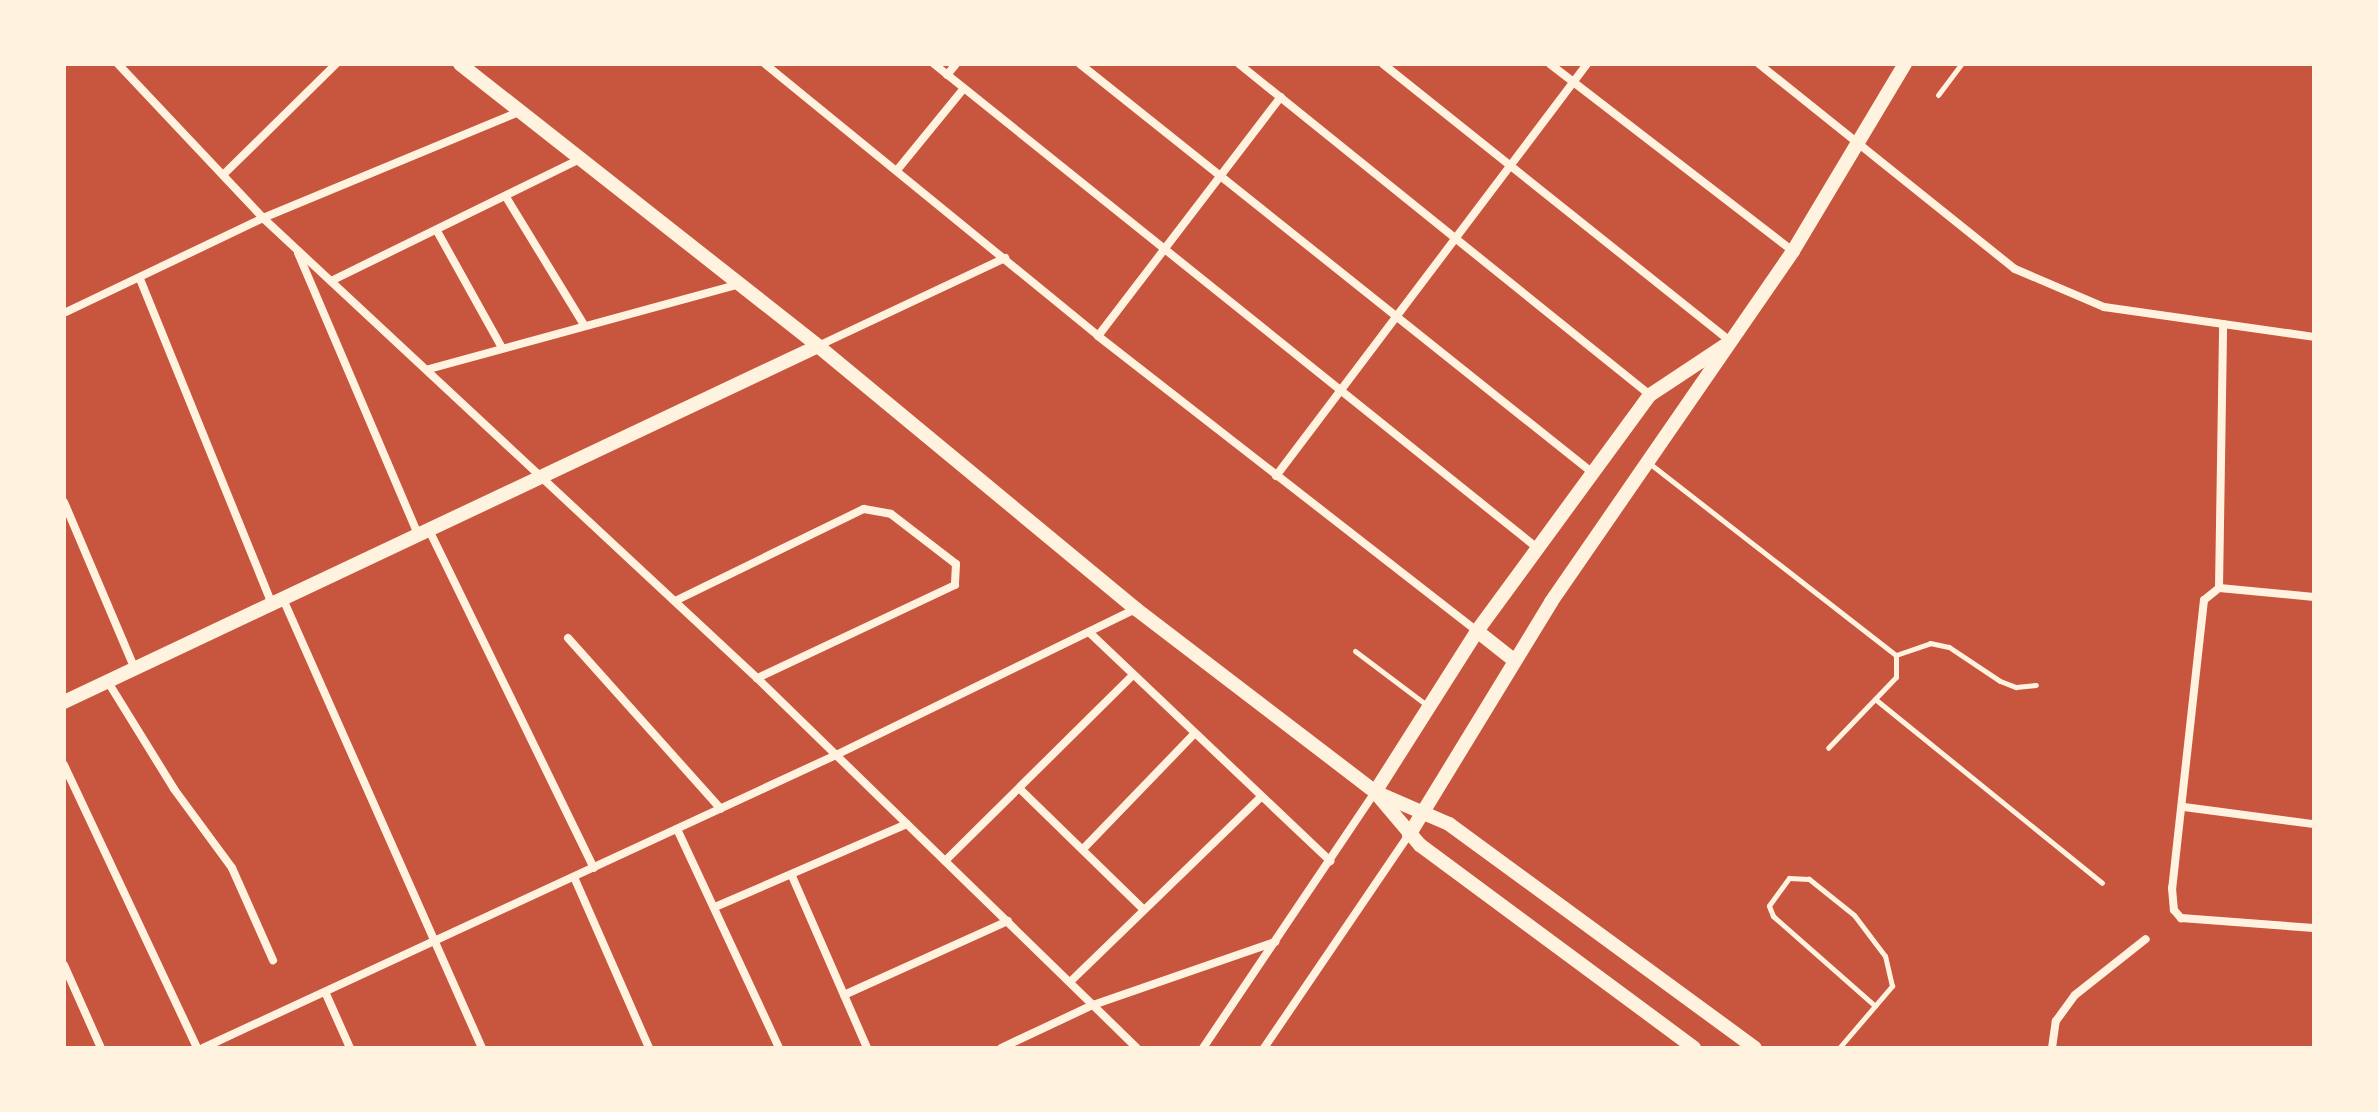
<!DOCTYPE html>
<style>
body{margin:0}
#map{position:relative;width:2378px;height:1112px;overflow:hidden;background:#c8553d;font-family:Bitter,serif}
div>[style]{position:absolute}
.service>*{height:5px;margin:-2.5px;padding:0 2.5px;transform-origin:2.5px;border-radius:2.5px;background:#fff3e0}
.minor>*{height:8px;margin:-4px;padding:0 4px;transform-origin:4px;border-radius:4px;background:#fff3e0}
.tertiary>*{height:14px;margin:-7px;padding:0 7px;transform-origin:7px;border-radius:7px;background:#fff3e0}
span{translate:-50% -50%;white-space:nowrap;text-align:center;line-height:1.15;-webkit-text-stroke:8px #fff3e0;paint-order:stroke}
.frame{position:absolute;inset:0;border:66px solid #fff3e0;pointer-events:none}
</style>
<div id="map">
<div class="service">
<div style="left:1938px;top:95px;width:39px;rotate:-53deg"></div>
<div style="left:1649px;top:463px;width:313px;rotate:37.9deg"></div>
<div style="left:1896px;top:655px;width:22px;rotate:90deg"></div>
<div style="left:1896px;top:677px;width:98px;rotate:133.8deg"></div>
<div style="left:1355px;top:651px;width:91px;rotate:37deg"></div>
<div style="left:1896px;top:655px;width:36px;rotate:-19deg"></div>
<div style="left:1930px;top:643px;width:19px;rotate:12deg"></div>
<div style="left:1949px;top:647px;width:61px;rotate:33.7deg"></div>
<div style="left:2000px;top:681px;width:17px;rotate:21deg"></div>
<div style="left:2016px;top:687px;width:20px;rotate:-6deg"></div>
<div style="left:1875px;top:699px;width:292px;rotate:39deg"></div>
<div style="left:1839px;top:1048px;width:82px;rotate:-49.5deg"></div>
<div style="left:1892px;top:986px;width:31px;rotate:-103deg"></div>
<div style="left:1885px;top:956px;width:51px;rotate:-127.1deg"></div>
<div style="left:1854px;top:915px;width:58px;rotate:-141.3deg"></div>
<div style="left:1809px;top:879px;width:20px;rotate:-177deg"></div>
<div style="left:1789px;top:878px;width:34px;rotate:126deg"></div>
<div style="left:1769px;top:906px;width:11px;rotate:68deg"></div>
<div style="left:1773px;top:916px;width:136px;rotate:41.4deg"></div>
</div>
<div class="minor">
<div style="left:118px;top:64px;width:212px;rotate:46.7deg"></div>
<div style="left:263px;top:218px;width:675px;rotate:42.96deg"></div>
<div style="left:757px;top:678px;width:530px;rotate:44.24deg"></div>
<div style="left:765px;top:64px;width:430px;rotate:39.2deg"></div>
<div style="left:1098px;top:336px;width:480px;rotate:37.9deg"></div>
<div style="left:934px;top:64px;width:772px;rotate:38.74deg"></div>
<div style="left:1080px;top:64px;width:657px;rotate:38.58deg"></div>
<div style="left:1239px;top:64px;width:528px;rotate:38.85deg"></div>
<div style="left:1383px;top:64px;width:445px;rotate:38.6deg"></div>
<div style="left:1550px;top:64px;width:307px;rotate:37.6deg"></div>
<div style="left:1759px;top:64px;width:328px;rotate:38.7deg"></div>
<div style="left:2015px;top:269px;width:97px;rotate:23.1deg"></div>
<div style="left:2104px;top:307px;width:212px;rotate:8.1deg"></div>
<div style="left:947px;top:75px;width:14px;rotate:-51deg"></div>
<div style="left:898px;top:169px;width:104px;rotate:-50.8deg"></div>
<div style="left:223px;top:175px;width:158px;rotate:-44.5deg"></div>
<div style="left:506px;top:197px;width:148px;rotate:58.6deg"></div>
<div style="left:437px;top:231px;width:134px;rotate:60.9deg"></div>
<div style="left:298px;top:253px;width:306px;rotate:66.9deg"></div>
<div style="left:140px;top:279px;width:351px;rotate:67.9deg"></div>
<div style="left:331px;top:281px;width:275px;rotate:-26.1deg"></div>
<div style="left:64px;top:313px;width:221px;rotate:-25.5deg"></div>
<div style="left:263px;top:218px;width:275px;rotate:-22.5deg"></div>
<div style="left:1098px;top:336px;width:301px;rotate:-52.6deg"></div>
<div style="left:818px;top:346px;width:207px;rotate:-25.2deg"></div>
<div style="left:429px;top:369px;width:319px;rotate:-15.3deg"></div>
<div style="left:1276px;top:476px;width:516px;rotate:-52.95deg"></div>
<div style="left:64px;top:502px;width:181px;rotate:67deg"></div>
<div style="left:429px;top:530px;width:376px;rotate:64deg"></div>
<div style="left:2219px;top:588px;width:264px;rotate:-89.1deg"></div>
<div style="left:2314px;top:597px;width:95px;rotate:-174.6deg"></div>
<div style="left:2219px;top:588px;width:19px;rotate:141deg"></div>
<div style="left:2204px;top:600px;width:290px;rotate:96.3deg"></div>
<div style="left:2172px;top:888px;width:22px;rotate:85deg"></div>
<div style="left:2174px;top:910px;width:11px;rotate:49deg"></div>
<div style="left:2181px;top:918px;width:133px;rotate:4.3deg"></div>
<div style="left:283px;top:599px;width:491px;rotate:66.1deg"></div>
<div style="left:675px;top:601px;width:210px;rotate:-26deg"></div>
<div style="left:864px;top:509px;width:27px;rotate:10deg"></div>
<div style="left:891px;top:514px;width:82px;rotate:37.6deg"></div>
<div style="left:956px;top:564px;width:21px;rotate:93deg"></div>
<div style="left:955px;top:585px;width:219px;rotate:154.8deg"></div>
<div style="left:1091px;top:634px;width:330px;rotate:43.5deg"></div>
<div style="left:568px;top:638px;width:229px;rotate:48.2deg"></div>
<div style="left:108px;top:682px;width:126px;rotate:58.3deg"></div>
<div style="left:174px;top:789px;width:98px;rotate:53.7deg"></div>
<div style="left:232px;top:868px;width:101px;rotate:66deg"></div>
<div style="left:64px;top:765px;width:313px;rotate:64.8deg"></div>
<div style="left:1021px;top:790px;width:170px;rotate:44.3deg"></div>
<div style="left:2184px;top:807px;width:131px;rotate:7.5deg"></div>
<div style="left:677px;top:829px;width:242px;rotate:65deg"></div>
<div style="left:1084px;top:848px;width:158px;rotate:-46deg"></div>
<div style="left:945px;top:861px;width:263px;rotate:-44.7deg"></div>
<div style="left:792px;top:876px;width:188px;rotate:66.4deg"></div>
<div style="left:574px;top:877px;width:187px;rotate:66.3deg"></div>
<div style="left:715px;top:907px;width:209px;rotate:-23.4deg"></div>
<div style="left:64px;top:965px;width:91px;rotate:66deg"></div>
<div style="left:1070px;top:982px;width:266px;rotate:-44.1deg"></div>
<div style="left:326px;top:994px;width:59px;rotate:66deg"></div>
<div style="left:844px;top:995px;width:180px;rotate:-24.3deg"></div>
<div style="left:203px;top:1048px;width:698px;rotate:-24.84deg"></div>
<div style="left:836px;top:755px;width:334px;rotate:-26deg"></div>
<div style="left:1001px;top:1048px;width:102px;rotate:-25.1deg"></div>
<div style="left:1093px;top:1005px;width:193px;rotate:-19.1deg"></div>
<div style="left:1203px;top:1048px;width:308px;rotate:-56.1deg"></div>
<div style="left:1264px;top:1048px;width:258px;rotate:-55.8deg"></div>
<div style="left:2052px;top:1048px;width:27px;rotate:-82deg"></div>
<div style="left:2056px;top:1021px;width:32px;rotate:-54deg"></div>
<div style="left:2075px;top:995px;width:90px;rotate:-38.3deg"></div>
</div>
<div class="tertiary">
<div style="left:460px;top:64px;width:456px;rotate:38.2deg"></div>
<div style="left:818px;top:346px;width:413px;rotate:39.6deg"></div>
<div style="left:1136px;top:609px;width:301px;rotate:37.4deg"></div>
<div style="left:1375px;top:792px;width:81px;rotate:23.4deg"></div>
<div style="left:1449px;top:824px;width:379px;rotate:36.2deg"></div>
<div style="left:1477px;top:631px;width:48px;rotate:38.3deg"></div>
<div style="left:64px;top:702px;width:834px;rotate:-25.27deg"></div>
<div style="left:1375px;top:792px;width:191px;rotate:-57.6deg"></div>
<div style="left:1477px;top:631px;width:293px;rotate:-53.8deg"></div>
<div style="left:1650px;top:395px;width:89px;rotate:-33.5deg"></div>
<div style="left:1375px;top:792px;width:70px;rotate:49.7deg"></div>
<div style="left:1420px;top:845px;width:341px;rotate:36.5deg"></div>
<div style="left:1409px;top:835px;width:273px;rotate:-58.6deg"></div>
<div style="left:1551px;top:602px;width:426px;rotate:-55.4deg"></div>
<div style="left:1793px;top:251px;width:218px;rotate:-59.1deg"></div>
</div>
<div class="frame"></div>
</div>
